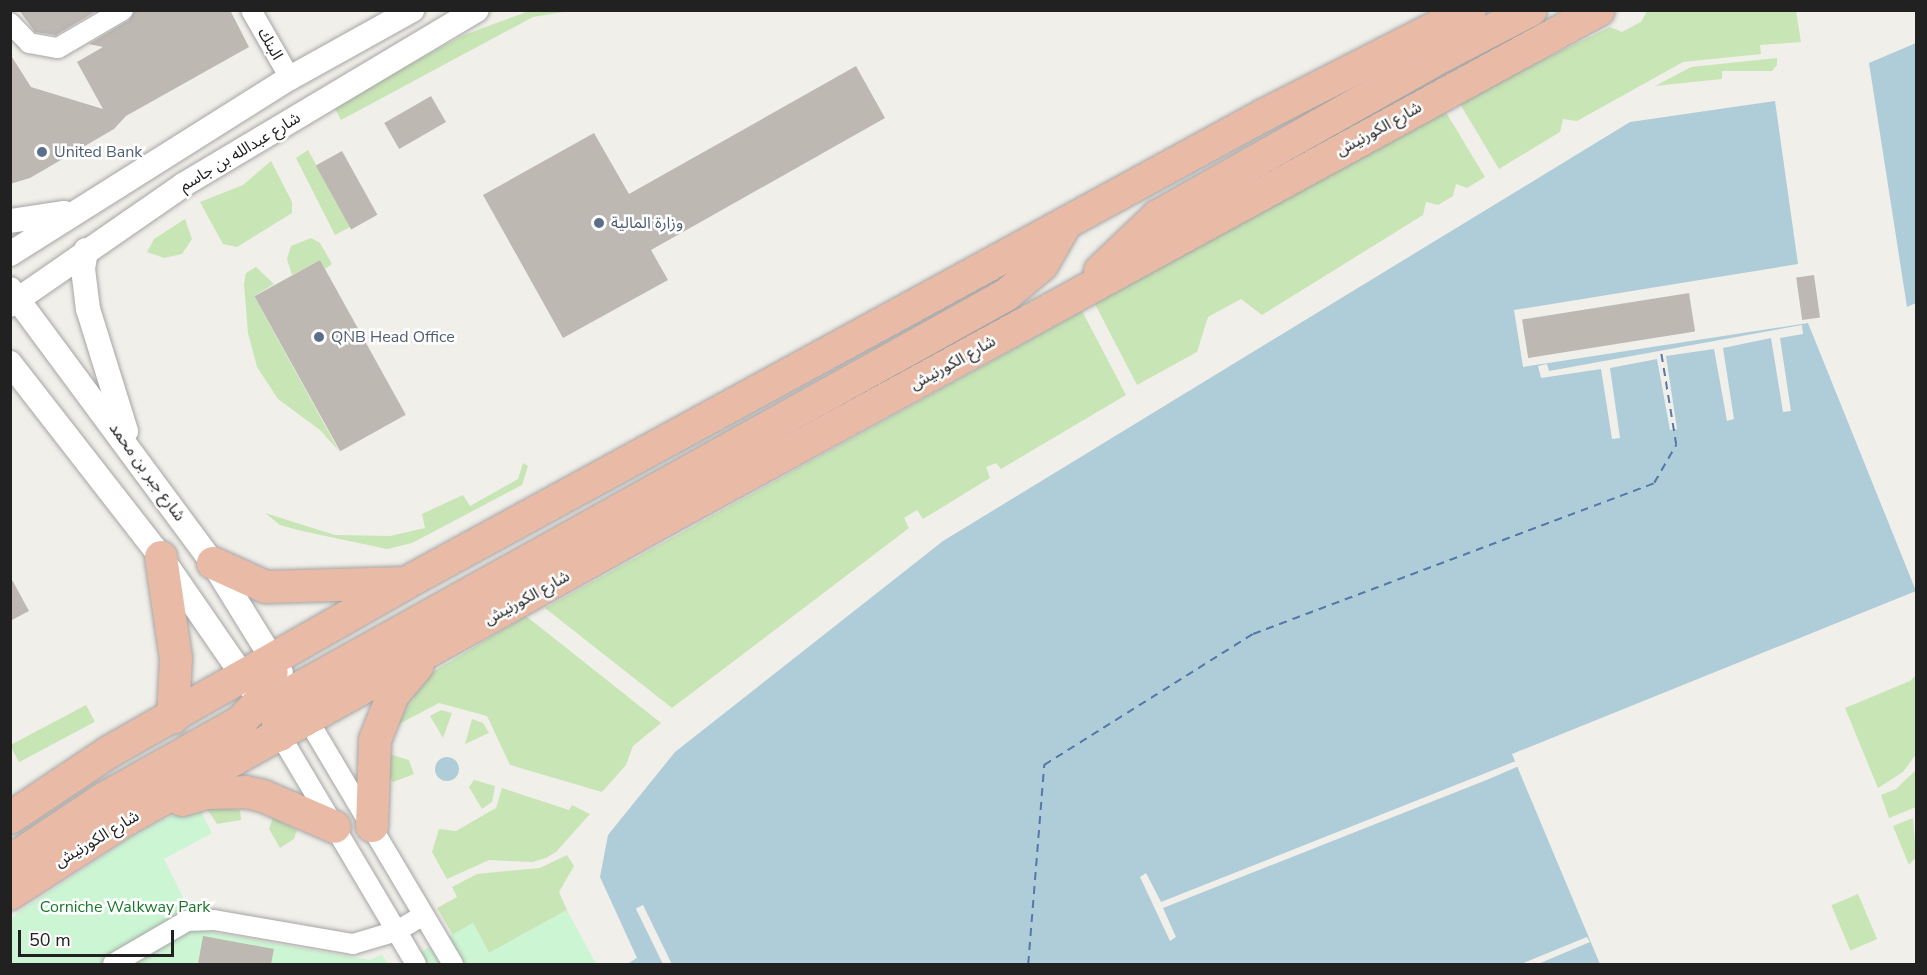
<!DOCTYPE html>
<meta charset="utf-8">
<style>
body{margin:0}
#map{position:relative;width:1927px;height:975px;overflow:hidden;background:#f1efe9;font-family:"Nunito Sans","Noto Sans Arabic",sans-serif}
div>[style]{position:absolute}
.grass>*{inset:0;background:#c8e5b5;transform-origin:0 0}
.park>*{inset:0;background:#ccf5d3}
.water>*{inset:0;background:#afccd9}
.round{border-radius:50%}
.pier>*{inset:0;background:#f1efe9;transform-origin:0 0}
.ferry>*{height:1.5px;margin-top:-0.75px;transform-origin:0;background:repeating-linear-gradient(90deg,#5678a8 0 8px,transparent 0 14px)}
.building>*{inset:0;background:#beb8b2;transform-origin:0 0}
.roads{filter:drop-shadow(0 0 2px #a5a5a5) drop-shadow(0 0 2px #a5a5a5)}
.minor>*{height:20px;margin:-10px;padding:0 10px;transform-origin:10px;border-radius:10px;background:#fff}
.tertiary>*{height:24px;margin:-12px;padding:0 12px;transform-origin:12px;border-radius:12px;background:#fff}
.trunk>*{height:32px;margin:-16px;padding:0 16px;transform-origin:16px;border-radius:16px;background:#e9baa6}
.dots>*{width:16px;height:16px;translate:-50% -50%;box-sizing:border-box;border:3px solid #fff;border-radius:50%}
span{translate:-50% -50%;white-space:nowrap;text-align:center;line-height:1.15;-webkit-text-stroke:5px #fff;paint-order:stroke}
.street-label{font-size:16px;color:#212121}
.service-label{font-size:16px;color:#4e5e75}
.left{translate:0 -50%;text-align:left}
.park-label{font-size:16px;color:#187729}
.frame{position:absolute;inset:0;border:12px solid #212121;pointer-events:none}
.scale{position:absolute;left:18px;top:930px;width:156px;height:27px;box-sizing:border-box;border:3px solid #212121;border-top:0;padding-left:8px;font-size:18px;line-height:21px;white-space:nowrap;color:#212121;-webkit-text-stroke:4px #fff;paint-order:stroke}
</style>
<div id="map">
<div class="grass">
<div style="clip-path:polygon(529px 11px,569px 11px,533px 17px,341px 120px,333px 105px,464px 35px)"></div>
<div style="clip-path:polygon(1647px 11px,1796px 11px,1801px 42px,1760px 45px,1761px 54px,1683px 62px,1577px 121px,1563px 119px,1560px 132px,1499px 169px,1460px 104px,1463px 99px,1610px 27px,1622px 32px,1641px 22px)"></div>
<div style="clip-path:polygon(1777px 58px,1777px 65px,1772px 71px,1722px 71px,1722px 79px,1655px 86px,1691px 67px)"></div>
<div style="clip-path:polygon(1444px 109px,1485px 177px,1467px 188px,1456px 184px,1453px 196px,1438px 205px,1426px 202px,1423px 215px,1262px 315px,1241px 299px,1208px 317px,1197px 352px,1137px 385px,1095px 304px)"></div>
<div style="clip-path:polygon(308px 150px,350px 227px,335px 235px,296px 158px)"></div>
<div style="clip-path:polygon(271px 161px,292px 202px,292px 213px,237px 247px,223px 244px,200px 202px,243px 185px)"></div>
<div style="clip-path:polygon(185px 219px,192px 239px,182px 254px,164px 258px,147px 252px,154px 239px)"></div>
<div style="clip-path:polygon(311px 238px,320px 243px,332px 264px,325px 269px,320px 260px,292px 275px,287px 259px,291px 246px)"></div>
<div style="clip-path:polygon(256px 267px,274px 284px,254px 296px,339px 451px,320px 430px,278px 399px,257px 367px,248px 333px,244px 284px,246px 273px)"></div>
<div style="clip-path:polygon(1082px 311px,1126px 395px,1001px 469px,996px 463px,986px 467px,990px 478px,923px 519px,917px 510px,904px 518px,909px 528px,672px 708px,545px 608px)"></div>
<div style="clip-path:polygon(523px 463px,528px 466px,522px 485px,412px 543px,387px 549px,302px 531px,280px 525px,265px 513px,335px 535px,390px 536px,425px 528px,422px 514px,463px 495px,470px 506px,518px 479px)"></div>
<div style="clip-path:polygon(526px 616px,661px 723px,633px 746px,626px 765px,602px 792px,510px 765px,487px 716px,439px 703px,397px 725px,398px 722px,391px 741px,386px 738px,409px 694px,413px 698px,401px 717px,414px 698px,410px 691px,421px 679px)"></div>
<div style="clip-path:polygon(1916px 675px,1916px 754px,1903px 772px,1878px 788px,1845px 708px,1910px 681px)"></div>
<div style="left:86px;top:705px;width:19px;height:86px;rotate:62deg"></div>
<div style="clip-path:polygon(441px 710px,452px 713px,443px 738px,430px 716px)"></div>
<div style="clip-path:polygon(472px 719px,483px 723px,489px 733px,465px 744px)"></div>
<div style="clip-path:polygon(389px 754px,409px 760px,414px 774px,393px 782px,387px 774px)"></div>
<div style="clip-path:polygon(1916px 770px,1916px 807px,1889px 818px,1881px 795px,1896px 789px)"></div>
<div style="clip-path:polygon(474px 780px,495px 786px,492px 802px,482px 809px,469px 787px)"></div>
<div style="clip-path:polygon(502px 788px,569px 810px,572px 805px,590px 814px,556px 852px,546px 858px,532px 862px,489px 860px,447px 879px,432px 852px,439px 829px,456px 831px,496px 808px)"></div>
<div style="clip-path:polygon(225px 807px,240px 810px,241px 820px,217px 824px,207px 809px)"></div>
<div style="clip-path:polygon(273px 817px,297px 830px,294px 839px,280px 848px,269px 829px)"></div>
<div style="clip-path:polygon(1913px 818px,1916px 857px,1909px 865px,1893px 826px)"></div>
<div style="clip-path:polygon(567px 855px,574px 866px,559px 892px,567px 910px,489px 953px,473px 923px,453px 935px,437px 908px,457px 897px,452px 887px,477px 874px,540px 868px)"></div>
<div style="left:1858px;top:894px;width:49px;height:29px;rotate:67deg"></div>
</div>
<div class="park">
<div style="clip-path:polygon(197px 804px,212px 833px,164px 859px,199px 930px,370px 960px,382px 954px,388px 964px,11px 964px,11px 920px,17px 913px,142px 830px)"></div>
<div style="clip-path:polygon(567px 910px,596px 964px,399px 964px,473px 923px,489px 953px)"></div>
</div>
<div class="water">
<div style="clip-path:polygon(1916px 43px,1916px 303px,1907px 307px,1869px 63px)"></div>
<div style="clip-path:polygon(1775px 101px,1798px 264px,1514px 310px,1523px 367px,1808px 323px,1916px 591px,1512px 754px,1600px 964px,627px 964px,637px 958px,600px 877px,608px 835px,675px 752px,943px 541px,1630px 122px)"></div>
<div class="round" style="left:435px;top:757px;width:24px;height:24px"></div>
</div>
<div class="pier">
<div style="clip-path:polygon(1802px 325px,1803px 334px,1780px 338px,1791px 411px,1783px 412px,1771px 338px,1723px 348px,1734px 419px,1727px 421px,1714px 349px,1666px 356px,1677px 429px,1670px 430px,1657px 359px,1610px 368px,1620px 438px,1612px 439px,1601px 369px,1541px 378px,1538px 366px,1547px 364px,1549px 371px)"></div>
<div style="clip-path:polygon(1516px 761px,1519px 766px,1489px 779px,1163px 908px,1176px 937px,1170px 941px,1140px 877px,1146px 873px,1161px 902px)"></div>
<div style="left:643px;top:905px;width:66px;height:8px;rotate:64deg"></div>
<div style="clip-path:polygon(1587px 937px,1590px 942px,1538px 964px,1521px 964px)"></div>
</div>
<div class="ferry">
<div style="left:1028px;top:964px;width:200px;rotate:-85.4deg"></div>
<div style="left:1044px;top:765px;width:247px;rotate:-32.1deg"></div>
<div style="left:1253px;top:634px;width:428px;rotate:-20.6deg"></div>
<div style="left:1654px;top:483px;width:44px;rotate:-59.9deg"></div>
<div style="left:1676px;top:445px;width:93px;rotate:-99.3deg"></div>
</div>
<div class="building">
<div style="clip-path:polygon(19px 10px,98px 10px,56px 35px,35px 32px)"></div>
<div style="clip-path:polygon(135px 10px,230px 10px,249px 47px,126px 116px,114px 129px,30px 178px,10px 184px,10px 54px,31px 87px,103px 109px,77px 62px,103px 47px,89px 44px,129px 20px)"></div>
<div style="clip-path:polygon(856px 66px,885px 118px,651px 250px,668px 280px,563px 338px,483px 195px,594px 133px,629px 194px)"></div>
<div style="left:431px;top:96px;width:30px;height:54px;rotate:60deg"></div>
<div style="left:342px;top:151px;width:73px;height:30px;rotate:61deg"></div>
<div style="left:320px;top:260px;width:177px;height:75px;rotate:61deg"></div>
<div style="left:1814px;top:275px;width:43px;height:18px;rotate:82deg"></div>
<div style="left:1689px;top:293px;width:39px;height:169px;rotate:81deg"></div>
<div style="clip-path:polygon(10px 576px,29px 611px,10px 621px)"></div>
<div style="clip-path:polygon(203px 936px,274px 949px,271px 964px,198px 964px)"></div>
</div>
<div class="roads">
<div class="minor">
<div style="left:251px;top:10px;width:78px;rotate:60.2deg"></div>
<div style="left:10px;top:23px;width:28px;rotate:46deg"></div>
<div style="left:29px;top:43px;width:29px;rotate:10deg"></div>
<div style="left:58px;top:48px;width:75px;rotate:-30.3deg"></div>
<div style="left:308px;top:720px;width:284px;rotate:59.3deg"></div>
<div style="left:280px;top:735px;width:266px;rotate:59.3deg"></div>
<div style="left:113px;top:964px;width:86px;rotate:-30.2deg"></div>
<div style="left:187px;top:921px;width:27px;rotate:-2deg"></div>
<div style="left:214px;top:920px;width:141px;rotate:9.8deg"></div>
<div style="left:353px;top:944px;width:46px;rotate:-16.5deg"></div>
<div style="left:397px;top:931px;width:31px;rotate:-31deg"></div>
</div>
<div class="tertiary">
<div style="left:10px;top:221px;width:55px;rotate:-8.4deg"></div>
<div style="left:86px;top:250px;width:19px;rotate:99deg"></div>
<div style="left:83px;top:269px;width:40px;rotate:82.9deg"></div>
<div style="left:88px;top:309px;width:128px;rotate:72.7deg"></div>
<div style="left:10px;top:254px;width:331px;rotate:-32.2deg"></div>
<div style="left:290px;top:78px;width:140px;rotate:-29.1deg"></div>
<div style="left:10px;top:289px;width:341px;rotate:53.5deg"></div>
<div style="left:213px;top:563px;width:129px;rotate:58.3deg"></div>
<div style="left:10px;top:305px;width:211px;rotate:-34.7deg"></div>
<div style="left:183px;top:185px;width:342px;rotate:-30.8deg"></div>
<div style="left:10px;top:363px;width:246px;rotate:52.1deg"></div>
<div style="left:161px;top:557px;width:160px;rotate:55.4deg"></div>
</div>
<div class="trunk">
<div style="left:1100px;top:271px;width:80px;rotate:-43.5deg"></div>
<div style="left:1158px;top:216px;width:311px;rotate:-29.4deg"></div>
<div style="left:1429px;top:63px;width:115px;rotate:-27.5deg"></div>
<div style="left:161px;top:557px;width:102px;rotate:81.6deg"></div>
<div style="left:176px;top:658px;width:60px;rotate:92.9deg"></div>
<div style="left:213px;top:563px;width:58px;rotate:24.4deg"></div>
<div style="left:266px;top:587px;width:140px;rotate:-1.6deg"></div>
<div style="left:280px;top:735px;width:24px;rotate:-99deg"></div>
<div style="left:276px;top:711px;width:17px;rotate:-59deg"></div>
<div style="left:285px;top:696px;width:825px;rotate:-29.08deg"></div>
<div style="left:1006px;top:295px;width:47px;rotate:-39.8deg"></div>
<div style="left:1042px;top:265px;width:46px;rotate:-60.1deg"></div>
<div style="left:182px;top:800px;width:26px;rotate:-16deg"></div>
<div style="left:207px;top:793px;width:39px;rotate:-1deg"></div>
<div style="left:246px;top:792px;width:17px;rotate:13deg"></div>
<div style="left:263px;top:796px;width:78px;rotate:23.3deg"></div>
<div style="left:10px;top:818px;width:119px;rotate:-33.7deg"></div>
<div style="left:109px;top:752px;width:342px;rotate:-29.6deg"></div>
<div style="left:406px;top:583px;width:977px;rotate:-28.61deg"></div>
<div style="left:1264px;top:115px;width:231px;rotate:-27deg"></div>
<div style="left:372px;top:826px;width:86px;rotate:-88deg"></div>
<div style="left:375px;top:740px;width:48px;rotate:-68.2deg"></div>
<div style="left:393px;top:695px;width:38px;rotate:-50deg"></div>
<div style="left:10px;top:861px;width:114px;rotate:-33.6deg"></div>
<div style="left:105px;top:798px;width:155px;rotate:-29.4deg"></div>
<div style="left:240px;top:722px;width:29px;rotate:-46deg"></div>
<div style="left:260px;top:701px;width:31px;rotate:-68deg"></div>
<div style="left:10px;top:894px;width:139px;rotate:-32.7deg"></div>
<div style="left:127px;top:819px;width:621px;rotate:-29.08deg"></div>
<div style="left:670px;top:517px;width:1058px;rotate:-28.62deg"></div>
</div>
</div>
<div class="dots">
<div style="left:42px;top:152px;background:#5c6f8a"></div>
<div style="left:599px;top:223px;background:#5c6f8a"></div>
<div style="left:319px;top:337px;background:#5c6f8a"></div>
</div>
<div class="street-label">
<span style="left:270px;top:44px;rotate:60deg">البنك</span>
<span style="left:1379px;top:129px;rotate:-29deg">شارع الكورنيش</span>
<span style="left:240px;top:152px;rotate:-31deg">شارع عبدالله بن جاسم</span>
<span style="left:953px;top:363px;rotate:-29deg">شارع الكورنيش</span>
<span style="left:147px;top:472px;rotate:54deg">شارع جبر بن محمد</span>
<span style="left:527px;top:598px;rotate:-29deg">شارع الكورنيش</span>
<span style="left:97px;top:839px;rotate:-31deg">شارع الكورنيش</span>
</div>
<div class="service-label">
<span class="left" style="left:54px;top:152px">United Bank</span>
<span class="left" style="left:611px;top:223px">وزارة المالية</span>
<span class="left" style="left:331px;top:337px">QNB Head Office</span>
</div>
<div class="park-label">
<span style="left:125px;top:907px">Corniche Walkway Park</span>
</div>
<div class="frame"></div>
<div class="scale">50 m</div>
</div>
